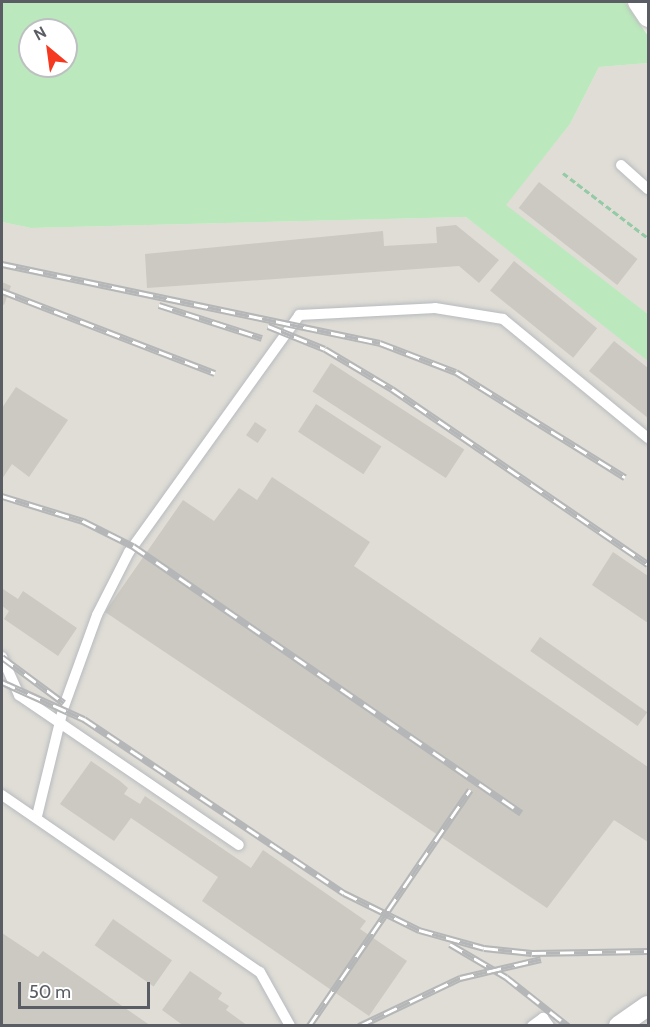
<!DOCTYPE html>
<style>
body{margin:0}
#map{position:relative;width:650px;height:1027px;overflow:hidden;background:#eeece2;font-family:Cabin,sans-serif}
div>[style]{position:absolute}
.industrial>*{inset:0;background:#dfddd6}
.green>*{inset:0;background:#bce8bd}
.building>*{inset:0;background:#cbc9c1;transform-origin:0 0}
.path>*{height:3px;margin-top:-1.5px;transform-origin:0;background:repeating-linear-gradient(90deg,#94caa5 0 6px,transparent 0 9px)}
.roads{filter:drop-shadow(0 0 2px #b7babf) drop-shadow(0 0 2px #b7babf)}
.lane>*{height:10px;margin:-5px;padding:0 5px;transform-origin:5px;border-radius:5px;background:#fff}
.street>*{height:20px;margin:-10px;padding:0 10px;transform-origin:10px;border-radius:10px;background:#fff}
.rail>*{height:7px;margin-top:-3.5px;transform-origin:0;background:repeating-linear-gradient(90deg,#fff 0 14px,#b5b6b7 0 28px);box-sizing:border-box;border-block:2px solid #b5b6b7}
span{translate:-50% -50%;white-space:nowrap;text-align:center;line-height:1.15;-webkit-text-stroke:4.5px #fff;paint-order:stroke}
.frame{position:absolute;inset:0;border:3px solid #5a5e64;pointer-events:none}
.north{position:absolute;left:18px;top:18px;width:60px;height:60px;box-sizing:border-box;background:#fff;border:2px solid #bdbfc1;border-radius:50%;rotate:331deg;font-size:16px;font-weight:700;line-height:24px;text-align:center;color:#5a5e64}
.north::after{content:'';display:block;margin:auto;width:21px;height:27px;background:#f53820;clip-path:polygon(50% 0,100% 100%,50% 72%,0 100%)}
.scale{position:absolute;left:18px;top:982px;width:132px;height:27px;box-sizing:border-box;border:3px solid #5a5e64;border-top:0;padding-left:8px;font-size:18px;line-height:21px;white-space:nowrap;color:#5a5e64;-webkit-text-stroke:4px #fff;paint-order:stroke}
</style>
<div id="map">
<div class="industrial">
<div style="clip-path:polygon(648px 63px,648px 314px,505px 205px,570px 124px,599px 67px)"></div>
<div style="clip-path:polygon(466px 217px,648px 359px,648px 1025px,2px 1026px,2px 222px,31px 228px)"></div>
</div>
<div class="green">
<div style="clip-path:polygon(evenodd,2px 2px,625px 2px,648px 36px,648px 63px,599px 67px,570px 124px,506px 205px,648px 314px,648px 361px,466px 217px,31px 228px,2px 222px,2px 2px,30px 30px,66px 30px,66px 66px,30px 66px,30px 30px)"></div>
</div>
<div class="building">
<div style="left:539px;top:182px;width:125px;height:33px;rotate:38deg"></div>
<div style="clip-path:polygon(456px 225px,499px 260px,479px 283px,459px 266px,147px 288px,145px 254px,383px 231px,384px 246px,437px 243px,436px 227px)"></div>
<div style="left:514px;top:261px;width:107px;height:38px;rotate:39deg"></div>
<div style="clip-path:polygon(2px 282px,11px 286px,4px 305px,2px 304px)"></div>
<div style="clip-path:polygon(614px 341px,648px 368px,648px 418px,589px 371px)"></div>
<div style="left:331px;top:363px;width:159px;height:34px;rotate:33deg"></div>
<div style="clip-path:polygon(16px 387px,68px 420px,29px 477px,12px 464px,2px 479px,2px 408px)"></div>
<div style="left:316px;top:404px;width:78px;height:33px;rotate:33deg"></div>
<div style="left:255px;top:422px;width:14px;height:16px;rotate:34deg"></div>
<div style="clip-path:polygon(272px 477px,370px 542px,354px 566px,648px 767px,648px 842px,614px 820px,547px 908px,105px 612px,183px 500px,214px 521px,239px 488px,257px 500px)"></div>
<div style="clip-path:polygon(613px 552px,648px 576px,648px 623px,592px 585px)"></div>
<div style="clip-path:polygon(3px 589px,18px 599px,23px 591px,77px 628px,58px 656px,4px 619px,9px 611px,2px 606px)"></div>
<div style="left:540px;top:637px;width:131px;height:17px;rotate:35deg"></div>
<div style="clip-path:polygon(91px 761px,120px 781px,128px 788px,124px 794px,140px 804px,145px 796px,251px 868px,263px 850px,366px 921px,360px 929px,407px 961px,369px 1016px,202px 901px,218px 877px,131px 818px,114px 841px,60px 804px)"></div>
<div style="left:113px;top:919px;width:72px;height:32px;rotate:35deg"></div>
<div style="clip-path:polygon(2px 933px,38px 957px,43px 951px,151px 1026px,2px 1026px)"></div>
<div style="clip-path:polygon(190px 971px,222px 993px,218px 999px,229px 1006px,226px 1010px,248px 1026px,184px 1026px,162px 1010px)"></div>
</div>
<div class="path">
<div style="left:563px;top:173px;width:107px;rotate:37.4deg"></div>
</div>
<div class="roads">
<div class="lane">
<div style="left:621px;top:165px;width:36px;rotate:42deg"></div>
<div style="left:2px;top:657px;width:42px;rotate:65.9deg"></div>
<div style="left:19px;top:695px;width:266px;rotate:34.3deg"></div>
<div style="left:2px;top:795px;width:313px;rotate:34.5deg"></div>
<div style="left:260px;top:972px;width:62px;rotate:60.9deg"></div>
<div style="left:37px;top:816px;width:110px;rotate:-76.3deg"></div>
<div style="left:63px;top:709px;width:100px;rotate:-70.1deg"></div>
<div style="left:97px;top:615px;width:71px;rotate:-63.1deg"></div>
<div style="left:129px;top:552px;width:292px;rotate:-54.3deg"></div>
<div style="left:299px;top:315px;width:136px;rotate:-2.9deg"></div>
<div style="left:435px;top:308px;width:69px;rotate:9.2deg"></div>
<div style="left:503px;top:319px;width:188px;rotate:39.4deg"></div>
<div style="left:532px;top:1026px;width:14px;rotate:-36deg"></div>
<div style="left:543px;top:1018px;width:10px;rotate:53deg"></div>
</div>
<div class="street">
<div style="left:638px;top:2px;width:18px;rotate:56deg"></div>
<div style="left:619px;top:1026px;width:35px;rotate:-35deg"></div>
</div>
</div>
<div class="rail">
<div style="left:2px;top:264px;width:386px;rotate:11.8deg"></div>
<div style="left:380px;top:343px;width:81px;rotate:20.9deg"></div>
<div style="left:456px;top:372px;width:199px;rotate:31.9deg"></div>
<div style="left:2px;top:291px;width:228px;rotate:21.1deg"></div>
<div style="left:159px;top:305px;width:108px;rotate:17.8deg"></div>
<div style="left:268px;top:326px;width:61px;rotate:22deg"></div>
<div style="left:325px;top:349px;width:78px;rotate:30.8deg"></div>
<div style="left:392px;top:389px;width:310px;rotate:34.4deg"></div>
<div style="left:2px;top:496px;width:85px;rotate:17.2deg"></div>
<div style="left:83px;top:521px;width:56px;rotate:26.6deg"></div>
<div style="left:133px;top:546px;width:471px;rotate:34.5deg"></div>
<div style="left:2px;top:657px;width:77px;rotate:36.6deg"></div>
<div style="left:2px;top:682px;width:90px;rotate:24.3deg"></div>
<div style="left:84px;top:719px;width:313px;rotate:33.8deg"></div>
<div style="left:344px;top:893px;width:84px;rotate:26.3deg"></div>
<div style="left:419px;top:930px;width:67px;rotate:15.5deg"></div>
<div style="left:484px;top:948px;width:48px;rotate:5.9deg"></div>
<div style="left:532px;top:953px;width:116px;rotate:-1deg"></div>
<div style="left:450px;top:944px;width:65px;rotate:30.5deg"></div>
<div style="left:506px;top:977px;width:79px;rotate:38.3deg"></div>
<div style="left:309px;top:1026px;width:286px;rotate:-55.7deg"></div>
<div style="left:359px;top:1026px;width:112px;rotate:-25.4deg"></div>
<div style="left:460px;top:978px;width:83px;rotate:-13.2deg"></div>
</div>
<div class="frame"></div>
<div class="north">N</div>
<div class="scale">50 m</div>
</div>
